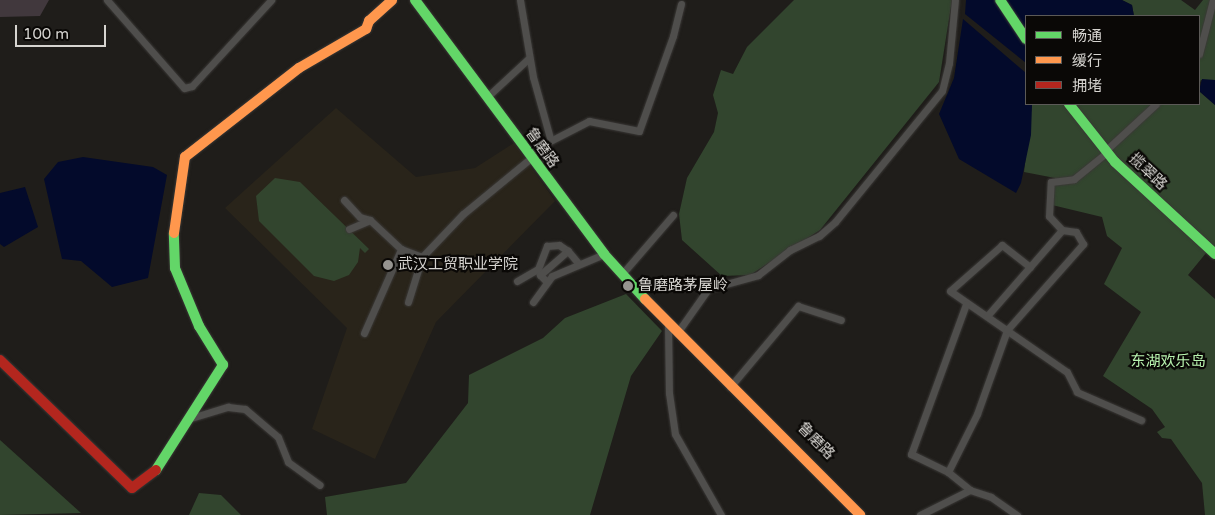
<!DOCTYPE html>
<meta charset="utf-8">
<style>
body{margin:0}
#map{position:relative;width:1215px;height:515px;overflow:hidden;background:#1f1d1a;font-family:"Varela Round","Noto Sans SC",sans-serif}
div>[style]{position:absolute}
.built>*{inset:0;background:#29241a}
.green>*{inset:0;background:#32452e}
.water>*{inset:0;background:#030a2b}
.building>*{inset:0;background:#41383d}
.roads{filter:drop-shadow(0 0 1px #3a3836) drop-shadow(0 0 1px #3a3836)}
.street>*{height:7px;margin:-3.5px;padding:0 3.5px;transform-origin:3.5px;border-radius:3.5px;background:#4f4e4c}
.fast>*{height:10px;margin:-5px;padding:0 5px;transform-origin:5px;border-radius:5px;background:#63d668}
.slow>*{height:10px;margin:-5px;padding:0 5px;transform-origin:5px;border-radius:5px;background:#ff974d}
.jam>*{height:10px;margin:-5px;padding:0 5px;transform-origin:5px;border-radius:5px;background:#b3261e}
.dots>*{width:14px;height:14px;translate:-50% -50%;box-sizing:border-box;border:2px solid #0a0806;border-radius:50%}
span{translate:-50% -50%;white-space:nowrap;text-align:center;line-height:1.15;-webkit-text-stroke:4.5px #0a0806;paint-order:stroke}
.street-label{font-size:15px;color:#d6d4d0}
.poi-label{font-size:15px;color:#d6d4d0}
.left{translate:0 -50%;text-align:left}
.park-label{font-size:15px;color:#b8f3af}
.legend{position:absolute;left:1025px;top:15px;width:175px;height:90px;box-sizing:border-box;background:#0a0806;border:1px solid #5c5a57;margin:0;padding:6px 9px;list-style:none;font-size:15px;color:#d6d4d0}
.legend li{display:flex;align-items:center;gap:10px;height:25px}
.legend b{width:25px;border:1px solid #5c5a57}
.scale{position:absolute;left:15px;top:25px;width:91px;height:22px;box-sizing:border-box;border:2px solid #d6d4d0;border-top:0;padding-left:6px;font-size:15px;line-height:18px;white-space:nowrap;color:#d6d4d0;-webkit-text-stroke:4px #0a0806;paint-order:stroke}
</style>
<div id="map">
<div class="built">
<div style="clip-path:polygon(336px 108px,416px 177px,475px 168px,514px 143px,555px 201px,436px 322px,375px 459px,312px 429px,347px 328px,225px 208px)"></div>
</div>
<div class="green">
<div style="clip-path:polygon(794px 0,952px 0,939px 82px,820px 230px,750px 275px,722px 276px,682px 240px,679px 214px,687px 178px,714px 132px,718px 113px,713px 95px,721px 70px,733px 74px,747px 47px)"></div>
<div style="clip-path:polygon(1122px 0,1181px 0,1195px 10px,1203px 0,1215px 0,1215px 80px,1201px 80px,1199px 85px,1199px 16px,1134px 16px,1132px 5px)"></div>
<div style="clip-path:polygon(1199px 91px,1215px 105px,1215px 250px,1211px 247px,1188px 275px,1215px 299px,1215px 515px,1205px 515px,1202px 483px,1171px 439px,1162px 438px,1157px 432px,1165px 427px,1152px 409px,1103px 376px,1141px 312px,1104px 284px,1122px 248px,1107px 236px,1102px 217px,1052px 205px,1055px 178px,1024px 172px,1032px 104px,1199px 104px)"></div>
<div style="clip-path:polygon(275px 178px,300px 182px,369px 249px,365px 253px,360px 248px,358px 262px,349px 275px,334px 281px,314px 276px,259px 221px,256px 196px)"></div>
<div style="clip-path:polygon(626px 294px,662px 331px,631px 376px,590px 515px,327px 515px,325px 497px,406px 483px,468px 403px,469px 375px,543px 338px,565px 318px)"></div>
<div style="clip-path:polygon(0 440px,81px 513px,0 515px)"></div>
<div style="clip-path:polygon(199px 493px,221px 495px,241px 515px,189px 515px)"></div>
</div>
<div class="water">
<div style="clip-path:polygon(966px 0,1122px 0,1132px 5px,1134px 16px,1026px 16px,1026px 63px,965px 14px)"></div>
<div style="clip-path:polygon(963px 19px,1026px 73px,1026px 104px,1032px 104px,1031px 135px,1021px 183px,1016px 193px,959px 159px,939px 114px,954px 78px)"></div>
<div style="clip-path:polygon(1202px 79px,1215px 80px,1215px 105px,1199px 91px)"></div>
<div style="clip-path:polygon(83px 157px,153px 167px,167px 175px,148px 278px,112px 287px,81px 261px,62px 259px,44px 179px,58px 162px)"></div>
<div style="clip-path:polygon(25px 187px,38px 227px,4px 247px,0 244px,0 193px)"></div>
</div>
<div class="building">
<div style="clip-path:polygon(0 0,49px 0,40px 16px,0 17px)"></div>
</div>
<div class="roads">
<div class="street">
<div style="left:107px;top:0;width:117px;rotate:48.8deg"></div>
<div style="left:184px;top:88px;width:8px;rotate:-14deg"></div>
<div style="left:192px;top:86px;width:117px;rotate:-47.4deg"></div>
<div style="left:520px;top:0;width:78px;rotate:80.4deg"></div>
<div style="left:533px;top:77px;width:63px;rotate:74.4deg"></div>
<div style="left:1199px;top:54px;width:56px;rotate:-75.5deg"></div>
<div style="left:487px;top:97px;width:57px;rotate:-42.9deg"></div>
<div style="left:1105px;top:151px;width:69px;rotate:-42.7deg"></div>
<div style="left:527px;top:153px;width:70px;rotate:-27.3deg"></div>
<div style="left:589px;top:121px;width:51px;rotate:11.3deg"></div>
<div style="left:639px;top:131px;width:101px;rotate:-70.3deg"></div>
<div style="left:673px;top:36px;width:33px;rotate:-76deg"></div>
<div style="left:344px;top:200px;width:23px;rotate:47deg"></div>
<div style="left:360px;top:217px;width:10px;rotate:17deg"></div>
<div style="left:349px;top:229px;width:23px;rotate:-23deg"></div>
<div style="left:370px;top:220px;width:42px;rotate:43.1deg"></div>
<div style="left:1030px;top:267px;width:36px;rotate:-142deg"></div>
<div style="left:1002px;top:245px;width:69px;rotate:138.5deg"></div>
<div style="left:950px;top:291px;width:142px;rotate:34.7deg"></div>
<div style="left:1067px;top:372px;width:22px;rotate:63deg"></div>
<div style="left:1077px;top:392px;width:70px;rotate:23.6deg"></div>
<div style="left:622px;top:274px;width:78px;rotate:-49.2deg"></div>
<div style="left:540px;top:275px;width:6px;rotate:-108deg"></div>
<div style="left:538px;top:269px;width:25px;rotate:-69deg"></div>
<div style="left:547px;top:246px;width:12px;rotate:-5deg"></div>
<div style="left:559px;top:245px;width:11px;rotate:34deg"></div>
<div style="left:517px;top:281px;width:24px;rotate:-30deg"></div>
<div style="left:546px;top:281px;width:8px;rotate:-135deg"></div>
<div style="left:540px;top:275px;width:37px;rotate:-41deg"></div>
<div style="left:568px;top:251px;width:17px;rotate:50deg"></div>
<div style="left:408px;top:302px;width:47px;rotate:-72.7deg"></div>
<div style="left:422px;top:257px;width:59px;rotate:-46.4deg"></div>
<div style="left:463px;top:214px;width:88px;rotate:-39.5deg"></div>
<div style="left:533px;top:302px;width:32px;rotate:-54deg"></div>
<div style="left:552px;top:276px;width:56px;rotate:-22.9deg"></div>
<div style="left:966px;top:304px;width:160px;rotate:110.1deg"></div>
<div style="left:911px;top:454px;width:41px;rotate:25.9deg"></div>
<div style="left:948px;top:472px;width:28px;rotate:39deg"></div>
<div style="left:987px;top:316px;width:114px;rotate:-48.9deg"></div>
<div style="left:1062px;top:230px;width:19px;rotate:-133deg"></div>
<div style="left:1049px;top:216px;width:34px;rotate:-87deg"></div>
<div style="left:1051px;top:182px;width:23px;rotate:-7deg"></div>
<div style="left:1074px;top:179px;width:41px;rotate:-39.1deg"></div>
<div style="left:668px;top:324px;width:69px;rotate:89.2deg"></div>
<div style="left:669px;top:393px;width:41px;rotate:81.7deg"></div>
<div style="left:675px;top:434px;width:93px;rotate:60.4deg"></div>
<div style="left:364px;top:333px;width:92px;rotate:-66.2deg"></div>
<div style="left:401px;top:249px;width:22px;rotate:21deg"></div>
<div style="left:677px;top:333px;width:54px;rotate:-54.8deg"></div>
<div style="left:708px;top:289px;width:52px;rotate:-15.6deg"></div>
<div style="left:758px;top:275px;width:41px;rotate:-38deg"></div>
<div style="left:790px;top:250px;width:32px;rotate:-26deg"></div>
<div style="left:819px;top:236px;width:21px;rotate:-41deg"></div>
<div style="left:835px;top:222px;width:169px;rotate:-50.8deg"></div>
<div style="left:942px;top:91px;width:29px;rotate:-76deg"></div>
<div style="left:949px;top:63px;width:63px;rotate:-84.6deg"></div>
<div style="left:730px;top:387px;width:106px;rotate:-50deg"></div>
<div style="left:798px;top:306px;width:45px;rotate:18deg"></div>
<div style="left:191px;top:418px;width:39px;rotate:-17deg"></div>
<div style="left:228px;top:407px;width:17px;rotate:7deg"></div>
<div style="left:245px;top:409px;width:43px;rotate:40.3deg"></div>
<div style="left:278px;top:437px;width:27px;rotate:68deg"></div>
<div style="left:288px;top:462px;width:39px;rotate:36deg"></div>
<div style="left:948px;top:472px;width:65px;rotate:-63.4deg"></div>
<div style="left:977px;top:414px;width:89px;rotate:-70.3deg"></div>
<div style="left:1007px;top:330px;width:115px;rotate:-48.5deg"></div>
<div style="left:1083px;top:244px;width:14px;rotate:-120deg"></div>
<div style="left:1076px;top:232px;width:14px;rotate:-172deg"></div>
<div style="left:920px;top:515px;width:56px;rotate:-26.6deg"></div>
<div style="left:970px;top:490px;width:22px;rotate:18deg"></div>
<div style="left:991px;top:497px;width:32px;rotate:35deg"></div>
</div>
<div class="fast">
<div style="left:415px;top:0;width:317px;rotate:53.3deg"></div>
<div style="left:604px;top:254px;width:61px;rotate:47.7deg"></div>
<div style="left:1000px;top:0;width:47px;rotate:56.3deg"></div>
<div style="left:1069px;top:104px;width:74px;rotate:51.6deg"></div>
<div style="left:1115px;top:162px;width:136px;rotate:42.6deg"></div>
<div style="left:156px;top:470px;width:125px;rotate:-57.5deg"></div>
<div style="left:223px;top:365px;width:46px;rotate:-121.6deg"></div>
<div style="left:199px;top:326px;width:63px;rotate:-112.5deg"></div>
<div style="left:175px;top:268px;width:35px;rotate:-92deg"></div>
</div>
<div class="slow">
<div style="left:174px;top:233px;width:77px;rotate:-81.8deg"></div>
<div style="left:185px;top:157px;width:145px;rotate:-38deg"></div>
<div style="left:299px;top:68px;width:78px;rotate:-30.2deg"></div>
<div style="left:366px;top:29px;width:9px;rotate:-69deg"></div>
<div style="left:369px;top:21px;width:31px;rotate:-42deg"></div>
<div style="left:645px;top:299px;width:305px;rotate:45.1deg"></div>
</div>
<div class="jam">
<div style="left:0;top:360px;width:184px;rotate:44.1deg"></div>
<div style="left:132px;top:488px;width:30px;rotate:-37deg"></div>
</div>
</div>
<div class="dots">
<div style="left:388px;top:265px;background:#969490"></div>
<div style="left:628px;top:286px;background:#969490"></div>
</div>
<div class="street-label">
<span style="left:542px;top:148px;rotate:54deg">鲁磨路</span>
<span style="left:1148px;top:172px;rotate:43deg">揽翠路</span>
<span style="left:816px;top:441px;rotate:45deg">鲁磨路</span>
</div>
<div class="poi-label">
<span class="left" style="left:398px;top:265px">武汉工贸职业学院</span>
<span class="left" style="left:638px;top:286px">鲁磨路茅屋岭</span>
</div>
<div class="park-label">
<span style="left:1168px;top:362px">东湖欢乐岛</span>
</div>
<ul class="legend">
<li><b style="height:6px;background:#63d668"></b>畅通</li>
<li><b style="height:6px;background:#ff974d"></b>缓行</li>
<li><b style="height:6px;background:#b3261e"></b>拥堵</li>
</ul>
<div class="scale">100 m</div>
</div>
